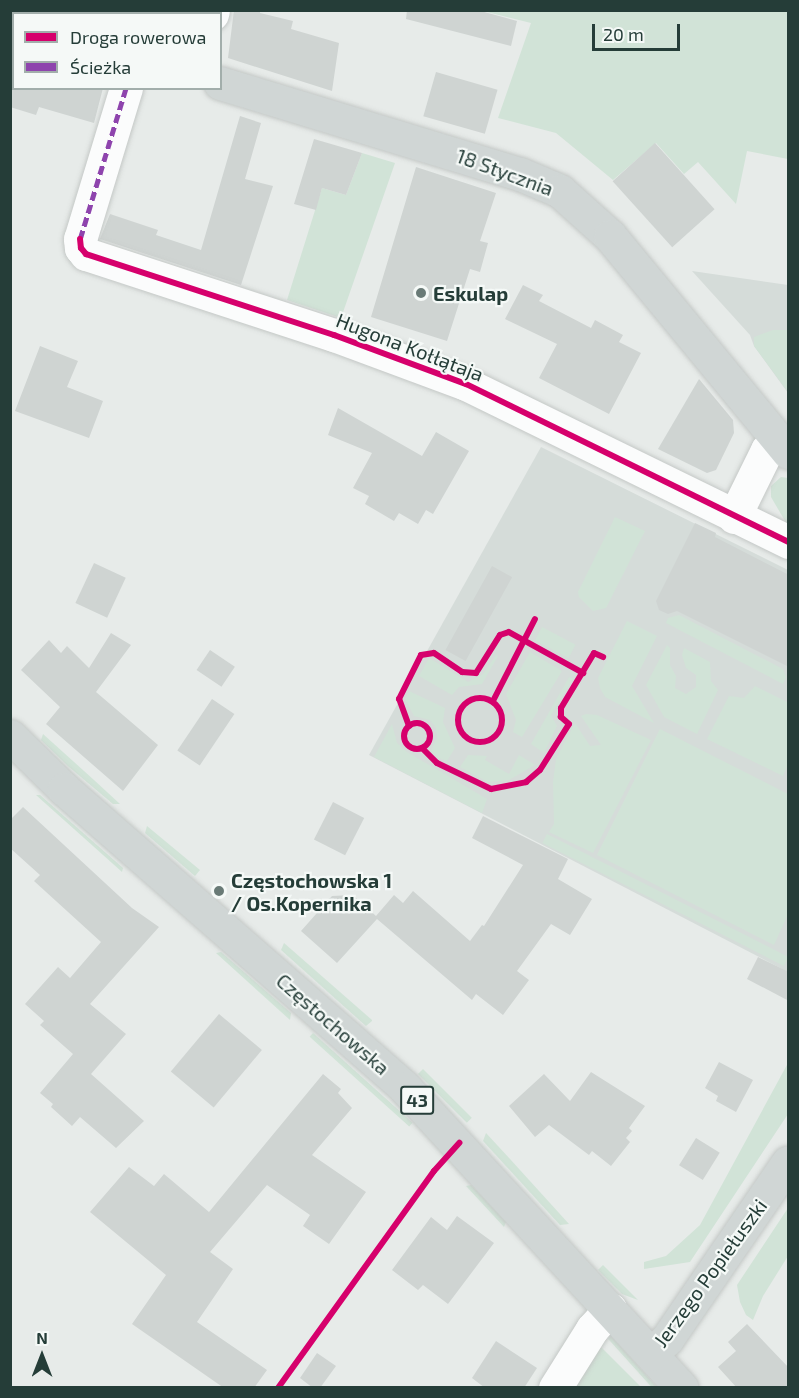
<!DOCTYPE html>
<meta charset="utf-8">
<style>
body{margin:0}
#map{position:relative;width:799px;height:1398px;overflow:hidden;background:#e7ebe9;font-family:"Exo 2",sans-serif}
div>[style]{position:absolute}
.built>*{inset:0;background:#d5dcd9}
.green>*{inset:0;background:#d1e3d7;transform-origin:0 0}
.building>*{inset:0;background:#cfd4d2;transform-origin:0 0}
.roads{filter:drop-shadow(0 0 2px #c4c8c6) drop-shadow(0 0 2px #c4c8c6)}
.minor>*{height:33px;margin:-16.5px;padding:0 16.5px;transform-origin:16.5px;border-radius:16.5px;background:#fbfcfc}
.major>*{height:33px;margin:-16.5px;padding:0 16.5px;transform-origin:16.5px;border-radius:16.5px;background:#d0d6d5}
.quiet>*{height:4.5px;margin-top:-2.25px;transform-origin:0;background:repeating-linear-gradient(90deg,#8e44ad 0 9px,transparent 0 13.5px)}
.cycleway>*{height:6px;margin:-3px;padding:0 3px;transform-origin:3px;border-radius:3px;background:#d6006c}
.cycleway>.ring{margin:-3px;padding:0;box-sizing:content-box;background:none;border:6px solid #d6006c;border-radius:50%}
.dots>*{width:16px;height:16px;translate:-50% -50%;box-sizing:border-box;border:3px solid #f5f9f7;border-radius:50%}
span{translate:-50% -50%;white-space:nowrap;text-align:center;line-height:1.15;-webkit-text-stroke:4.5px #f5f9f7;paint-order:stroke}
.shield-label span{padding:2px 4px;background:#f5f9f7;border:2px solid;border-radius:4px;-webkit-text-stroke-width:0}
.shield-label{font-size:18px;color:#253d38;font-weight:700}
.street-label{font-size:20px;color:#253d38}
.poi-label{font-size:20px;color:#253d38;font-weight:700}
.left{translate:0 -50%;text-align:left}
.frame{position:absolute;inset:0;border:12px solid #253d38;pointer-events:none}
.legend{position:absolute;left:12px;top:12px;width:210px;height:78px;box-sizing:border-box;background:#f5f9f7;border:2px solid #a2aeab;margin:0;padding:8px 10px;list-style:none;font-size:18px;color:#253d38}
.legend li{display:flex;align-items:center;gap:12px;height:30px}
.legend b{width:30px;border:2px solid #a2aeab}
.north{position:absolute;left:12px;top:1326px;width:60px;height:60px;-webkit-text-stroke:4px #f5f9f7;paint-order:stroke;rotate:0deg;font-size:16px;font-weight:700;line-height:24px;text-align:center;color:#253d38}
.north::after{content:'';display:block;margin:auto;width:21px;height:27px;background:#253d38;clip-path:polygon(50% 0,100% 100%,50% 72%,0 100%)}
.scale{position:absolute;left:592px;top:24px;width:88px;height:27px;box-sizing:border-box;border:3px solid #253d38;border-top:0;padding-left:8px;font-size:18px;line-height:21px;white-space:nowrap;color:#253d38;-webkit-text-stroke:4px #f5f9f7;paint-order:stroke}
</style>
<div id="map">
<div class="built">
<div style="clip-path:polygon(692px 271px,788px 285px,788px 393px,754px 346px,750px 335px)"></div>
<div style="clip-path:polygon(541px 447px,788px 570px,788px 972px,369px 755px)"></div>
</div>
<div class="green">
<div style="clip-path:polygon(483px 11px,788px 11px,788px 159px,747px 151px,736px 204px,698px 162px,684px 174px,656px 143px,613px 180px,556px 133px,498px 118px,531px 23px)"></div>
<div style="clip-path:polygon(362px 153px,395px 163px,341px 318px,287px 300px,322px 188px,346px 195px)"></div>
<div style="clip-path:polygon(773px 330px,788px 330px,788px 392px,754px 346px,754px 337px)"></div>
<div style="clip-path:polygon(781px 477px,788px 478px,788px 526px,771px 497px,771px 486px)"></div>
<div style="clip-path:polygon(615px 517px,645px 531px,606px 608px,593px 611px,579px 597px,578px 592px)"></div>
<div style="clip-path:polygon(679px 615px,783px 669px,786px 677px,783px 684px,666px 623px,668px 618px)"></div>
<div style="clip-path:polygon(627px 621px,657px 636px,632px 686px,654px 723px,605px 697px,600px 688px,598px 678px)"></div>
<div style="left:542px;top:627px;width:38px;height:15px;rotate:28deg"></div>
<div style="clip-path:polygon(667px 645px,670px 648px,670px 665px,676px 676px,675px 688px,686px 694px,696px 687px,696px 675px,686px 668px,682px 655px,684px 648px,710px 662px,711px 681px,718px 690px,697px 734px,664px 717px,646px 685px)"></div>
<div style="clip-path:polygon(530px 652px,562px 671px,522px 737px,513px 732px,516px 720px,506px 694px)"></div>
<div style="clip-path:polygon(496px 655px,498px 656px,482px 684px,459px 687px,452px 695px,419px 676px,429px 658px,468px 682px,483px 674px)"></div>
<div style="clip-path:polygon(569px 677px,573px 679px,551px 715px,557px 726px,544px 753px,531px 744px)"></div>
<div style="clip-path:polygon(755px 686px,787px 702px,788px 700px,788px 764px,783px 776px,707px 739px,729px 696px,744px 698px)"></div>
<div style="clip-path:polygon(409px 691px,445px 708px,443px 722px,455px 748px,447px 761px,438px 758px,431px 750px,437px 738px,436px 728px,430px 720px,414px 716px,405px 699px)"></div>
<div style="clip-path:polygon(586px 714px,597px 715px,651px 740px,593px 853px,549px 832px,554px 824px,553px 782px,556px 759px,575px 723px,590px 746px,601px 745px,581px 716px)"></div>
<div style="clip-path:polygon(392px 724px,397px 743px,407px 752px,487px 799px,482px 813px,374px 757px)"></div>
<div style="clip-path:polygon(660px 729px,788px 794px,788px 914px,774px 945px,597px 855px)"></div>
<div style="clip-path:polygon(43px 734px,94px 780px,120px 804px,113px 804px,69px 767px,41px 740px)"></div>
<div style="clip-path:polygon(468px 755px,487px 756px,485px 760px,509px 774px,519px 755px,535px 765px,509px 780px,488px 782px,460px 767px)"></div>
<div style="clip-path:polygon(36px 795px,40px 795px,123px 868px,122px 872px)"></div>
<div style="clip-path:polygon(147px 826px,200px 870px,195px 876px,145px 833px)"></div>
<div style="left:547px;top:834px;width:271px;height:10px;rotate:27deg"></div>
<div style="clip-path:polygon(284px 943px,372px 1020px,372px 1021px,366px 1026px,281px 950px)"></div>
<div style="clip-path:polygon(221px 952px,291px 1013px,290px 1020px,216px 953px)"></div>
<div style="left:313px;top:1033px;width:134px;height:5px;rotate:42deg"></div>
<div style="clip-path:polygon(788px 1063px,788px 1114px,690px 1262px,644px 1269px,644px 1262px,666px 1256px,700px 1225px)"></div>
<div style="left:423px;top:1069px;width:69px;height:7px;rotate:45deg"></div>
<div style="clip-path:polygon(486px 1133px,510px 1159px,569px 1224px,560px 1225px,483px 1141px)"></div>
<div style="clip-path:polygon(471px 1185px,506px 1222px,504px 1227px,466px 1186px)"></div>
<div style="clip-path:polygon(788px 1208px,788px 1256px,763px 1296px,753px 1320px,746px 1315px,740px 1302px,737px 1285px)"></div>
<div style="clip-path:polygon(603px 1265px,638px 1300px,622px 1294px,598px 1270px)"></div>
<div style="left:611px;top:1336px;width:69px;height:4px;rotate:48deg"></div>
<div style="clip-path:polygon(599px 1345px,641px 1387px,572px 1388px)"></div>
</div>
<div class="building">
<div style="clip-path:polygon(234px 10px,260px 10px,260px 13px,293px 21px,291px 29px,339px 43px,332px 91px,228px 58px)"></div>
<div style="clip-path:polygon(407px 10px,477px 10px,517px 21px,511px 46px,406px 19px)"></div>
<div style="left:436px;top:72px;width:64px;height:46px;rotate:16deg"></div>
<div style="clip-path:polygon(10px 88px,103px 88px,94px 123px,39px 107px,36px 115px,10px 107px)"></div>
<div style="clip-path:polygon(240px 116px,261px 123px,245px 179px,273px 186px,241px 285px,100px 239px,110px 214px,158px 230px,156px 235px,201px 250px)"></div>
<div style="clip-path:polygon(314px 139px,362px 153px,346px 195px,322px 188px,316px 210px,294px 204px)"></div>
<div style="left:655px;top:143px;width:89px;height:57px;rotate:48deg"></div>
<div style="clip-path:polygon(416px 167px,496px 193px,480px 241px,488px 243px,480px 272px,470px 269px,447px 341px,371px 317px)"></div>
<div style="clip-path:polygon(523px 285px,543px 295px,539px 301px,591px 328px,595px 320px,623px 335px,619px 342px,641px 353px,609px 414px,539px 378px,557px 344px,505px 319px)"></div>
<div style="clip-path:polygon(40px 346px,78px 361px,67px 387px,103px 401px,89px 438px,15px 411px)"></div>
<div style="clip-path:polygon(699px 379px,733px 420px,734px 433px,716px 470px,707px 473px,658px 449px)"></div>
<div style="clip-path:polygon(338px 408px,422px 456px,436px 432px,469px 451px,433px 514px,426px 510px,418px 524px,399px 513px,394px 521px,365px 504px,369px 496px,353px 488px,372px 453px,328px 435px)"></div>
<div style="clip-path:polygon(695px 523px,716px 533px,715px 537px,789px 575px,789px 667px,677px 611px,668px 614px,659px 610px,656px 601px)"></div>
<div style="left:94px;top:563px;width:35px;height:44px;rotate:25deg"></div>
<div style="left:492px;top:566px;width:23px;height:96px;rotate:29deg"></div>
<div style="clip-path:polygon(111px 633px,131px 645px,96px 692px,158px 745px,123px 791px,46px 724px,60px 707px,21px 670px,49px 640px,61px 653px,67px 646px,89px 668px)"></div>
<div style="left:210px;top:650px;width:30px;height:24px;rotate:34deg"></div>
<div style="left:212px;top:699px;width:27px;height:62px;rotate:34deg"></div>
<div style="left:333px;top:802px;width:35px;height:42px;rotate:27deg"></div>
<div style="clip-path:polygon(23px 807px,132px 908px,159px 927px,90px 1004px,126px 1034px,91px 1074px,144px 1121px,116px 1148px,80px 1117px,72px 1126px,51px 1107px,53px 1104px,40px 1093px,73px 1054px,40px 1025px,44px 1021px,25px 1004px,58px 967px,70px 978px,101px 942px,34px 881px,40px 875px,10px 848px,10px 820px)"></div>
<div style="clip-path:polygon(483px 816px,568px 859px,558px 879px,592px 899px,570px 935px,551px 924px,517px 971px,529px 980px,503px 1015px,476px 994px,472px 1000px,377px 919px,337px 963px,301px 931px,332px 896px,353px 895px,376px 916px,394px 895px,403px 903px,413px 891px,470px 941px,482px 925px,484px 926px,523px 865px,472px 838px)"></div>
<div style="clip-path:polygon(758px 957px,789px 972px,789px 1001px,747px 979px)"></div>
<div style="left:219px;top:1014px;width:56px;height:75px;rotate:40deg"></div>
<div style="clip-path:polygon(719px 1062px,753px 1080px,736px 1112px,716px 1101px,718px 1096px,705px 1088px)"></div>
<div style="clip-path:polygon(591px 1072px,645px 1106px,629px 1128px,632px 1131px,626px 1138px,630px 1142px,611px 1166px,592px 1151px,589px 1155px,549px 1125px,535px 1137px,509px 1106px,544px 1074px,570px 1101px)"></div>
<div style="clip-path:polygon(323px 1074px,341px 1089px,338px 1093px,352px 1108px,312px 1155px,366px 1192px,329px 1244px,303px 1226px,310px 1215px,267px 1185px,210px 1252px,233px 1269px,197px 1322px,267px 1370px,254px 1388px,224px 1388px,132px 1324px,166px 1275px,90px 1212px,129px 1167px,154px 1186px,164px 1174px,209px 1212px)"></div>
<div style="left:696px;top:1138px;width:28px;height:32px;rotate:32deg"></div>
<div style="clip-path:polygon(457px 1216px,494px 1243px,448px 1304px,423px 1285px,418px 1290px,392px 1270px,431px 1217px,447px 1230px)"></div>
<div style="clip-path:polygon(747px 1324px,789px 1368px,789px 1388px,737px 1388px,718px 1367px,736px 1351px,728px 1342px)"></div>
<div style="clip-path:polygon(496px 1341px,537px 1368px,524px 1388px,485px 1388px,472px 1378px)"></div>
<div style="clip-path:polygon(317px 1353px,336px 1366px,320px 1388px,313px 1388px,300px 1378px)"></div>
</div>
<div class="roads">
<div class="minor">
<div style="left:212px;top:14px;width:4px;rotate:-76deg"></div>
<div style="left:126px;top:88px;width:158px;rotate:106.9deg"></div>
<div style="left:80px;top:239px;width:9px;rotate:84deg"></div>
<div style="left:81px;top:248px;width:8px;rotate:50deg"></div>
<div style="left:86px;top:254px;width:261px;rotate:18.1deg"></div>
<div style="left:334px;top:335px;width:141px;rotate:20.4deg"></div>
<div style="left:466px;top:384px;width:359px;rotate:26.1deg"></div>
<div style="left:734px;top:517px;width:75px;rotate:-63.8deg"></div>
<div style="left:767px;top:450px;width:15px;rotate:-42deg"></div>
<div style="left:555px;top:1388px;width:70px;rotate:-57.9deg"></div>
<div style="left:592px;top:1329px;width:27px;rotate:-48deg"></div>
</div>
<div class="major">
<div style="left:10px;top:18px;width:4px;rotate:14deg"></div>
<div style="left:220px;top:83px;width:313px;rotate:16.9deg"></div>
<div style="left:520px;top:174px;width:43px;rotate:23deg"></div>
<div style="left:560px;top:191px;width:67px;rotate:42deg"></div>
<div style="left:610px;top:236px;width:280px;rotate:50.5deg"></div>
<div style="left:10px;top:736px;width:76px;rotate:44.5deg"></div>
<div style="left:64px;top:789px;width:454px;rotate:41.2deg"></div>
<div style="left:405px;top:1088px;width:408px;rotate:47.3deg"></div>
<div style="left:651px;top:1354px;width:22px;rotate:-43deg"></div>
<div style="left:667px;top:1339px;width:214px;rotate:-55.6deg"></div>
</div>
</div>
<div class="quiet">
<div style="left:130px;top:14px;width:4px;rotate:-76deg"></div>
<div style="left:80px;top:239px;width:158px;rotate:-73.1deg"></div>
</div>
<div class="cycleway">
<div style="left:80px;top:239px;width:9px;rotate:84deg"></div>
<div style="left:81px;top:248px;width:8px;rotate:50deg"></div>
<div style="left:86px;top:254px;width:261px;rotate:18.1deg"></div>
<div style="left:334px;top:335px;width:141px;rotate:20.4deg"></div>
<div style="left:466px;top:384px;width:359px;rotate:26.1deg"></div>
<div class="ring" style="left:458px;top:698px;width:38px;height:38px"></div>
<div style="left:493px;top:701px;width:92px;rotate:-62.9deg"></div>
<div class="ring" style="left:404px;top:723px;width:20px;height:20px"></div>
<div style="left:409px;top:726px;width:29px;rotate:-110deg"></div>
<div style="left:399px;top:699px;width:49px;rotate:-63.4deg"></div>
<div style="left:421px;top:655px;width:13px;rotate:-9deg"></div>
<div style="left:434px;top:653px;width:34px;rotate:34deg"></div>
<div style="left:462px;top:672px;width:14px;rotate:4deg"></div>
<div style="left:476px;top:673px;width:45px;rotate:-57.7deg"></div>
<div style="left:500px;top:635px;width:9px;rotate:-18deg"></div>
<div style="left:509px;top:632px;width:85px;rotate:29deg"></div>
<div style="left:422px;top:748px;width:21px;rotate:45deg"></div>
<div style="left:437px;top:763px;width:60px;rotate:25.7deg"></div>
<div style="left:491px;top:789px;width:36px;rotate:-11deg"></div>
<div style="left:526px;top:782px;width:18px;rotate:-41deg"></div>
<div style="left:540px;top:770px;width:54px;rotate:-57.8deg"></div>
<div style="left:569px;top:724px;width:11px;rotate:-139deg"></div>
<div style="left:561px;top:717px;width:9px;rotate:-90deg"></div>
<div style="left:561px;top:708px;width:64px;rotate:-59deg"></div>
<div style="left:594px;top:653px;width:10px;rotate:24deg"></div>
<div style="left:278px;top:1388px;width:267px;rotate:-54.3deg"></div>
<div style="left:434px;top:1171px;width:38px;rotate:-48deg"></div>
</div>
<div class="dots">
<div style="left:421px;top:293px;background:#697a76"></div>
<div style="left:219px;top:891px;background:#697a76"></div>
</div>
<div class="shield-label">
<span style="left:417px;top:1100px">43</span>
</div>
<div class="street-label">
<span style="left:505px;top:172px;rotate:20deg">18 Stycznia</span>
<span style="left:410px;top:347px;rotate:21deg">Hugona Kołłątaja</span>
<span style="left:333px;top:1024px;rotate:41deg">Częstochowska</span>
<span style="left:710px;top:1273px;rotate:-54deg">Jerzego Popiełuszki</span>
</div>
<div class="poi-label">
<span class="left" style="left:433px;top:293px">Eskulap</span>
<span class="left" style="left:231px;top:892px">Częstochowska 1<br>/ Os.Kopernika</span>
</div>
<div class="frame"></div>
<ul class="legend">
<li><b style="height:8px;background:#d6006c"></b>Droga rowerowa</li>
<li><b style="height:8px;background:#8e44ad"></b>Ścieżka</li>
</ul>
<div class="north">N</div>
<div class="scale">20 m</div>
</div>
